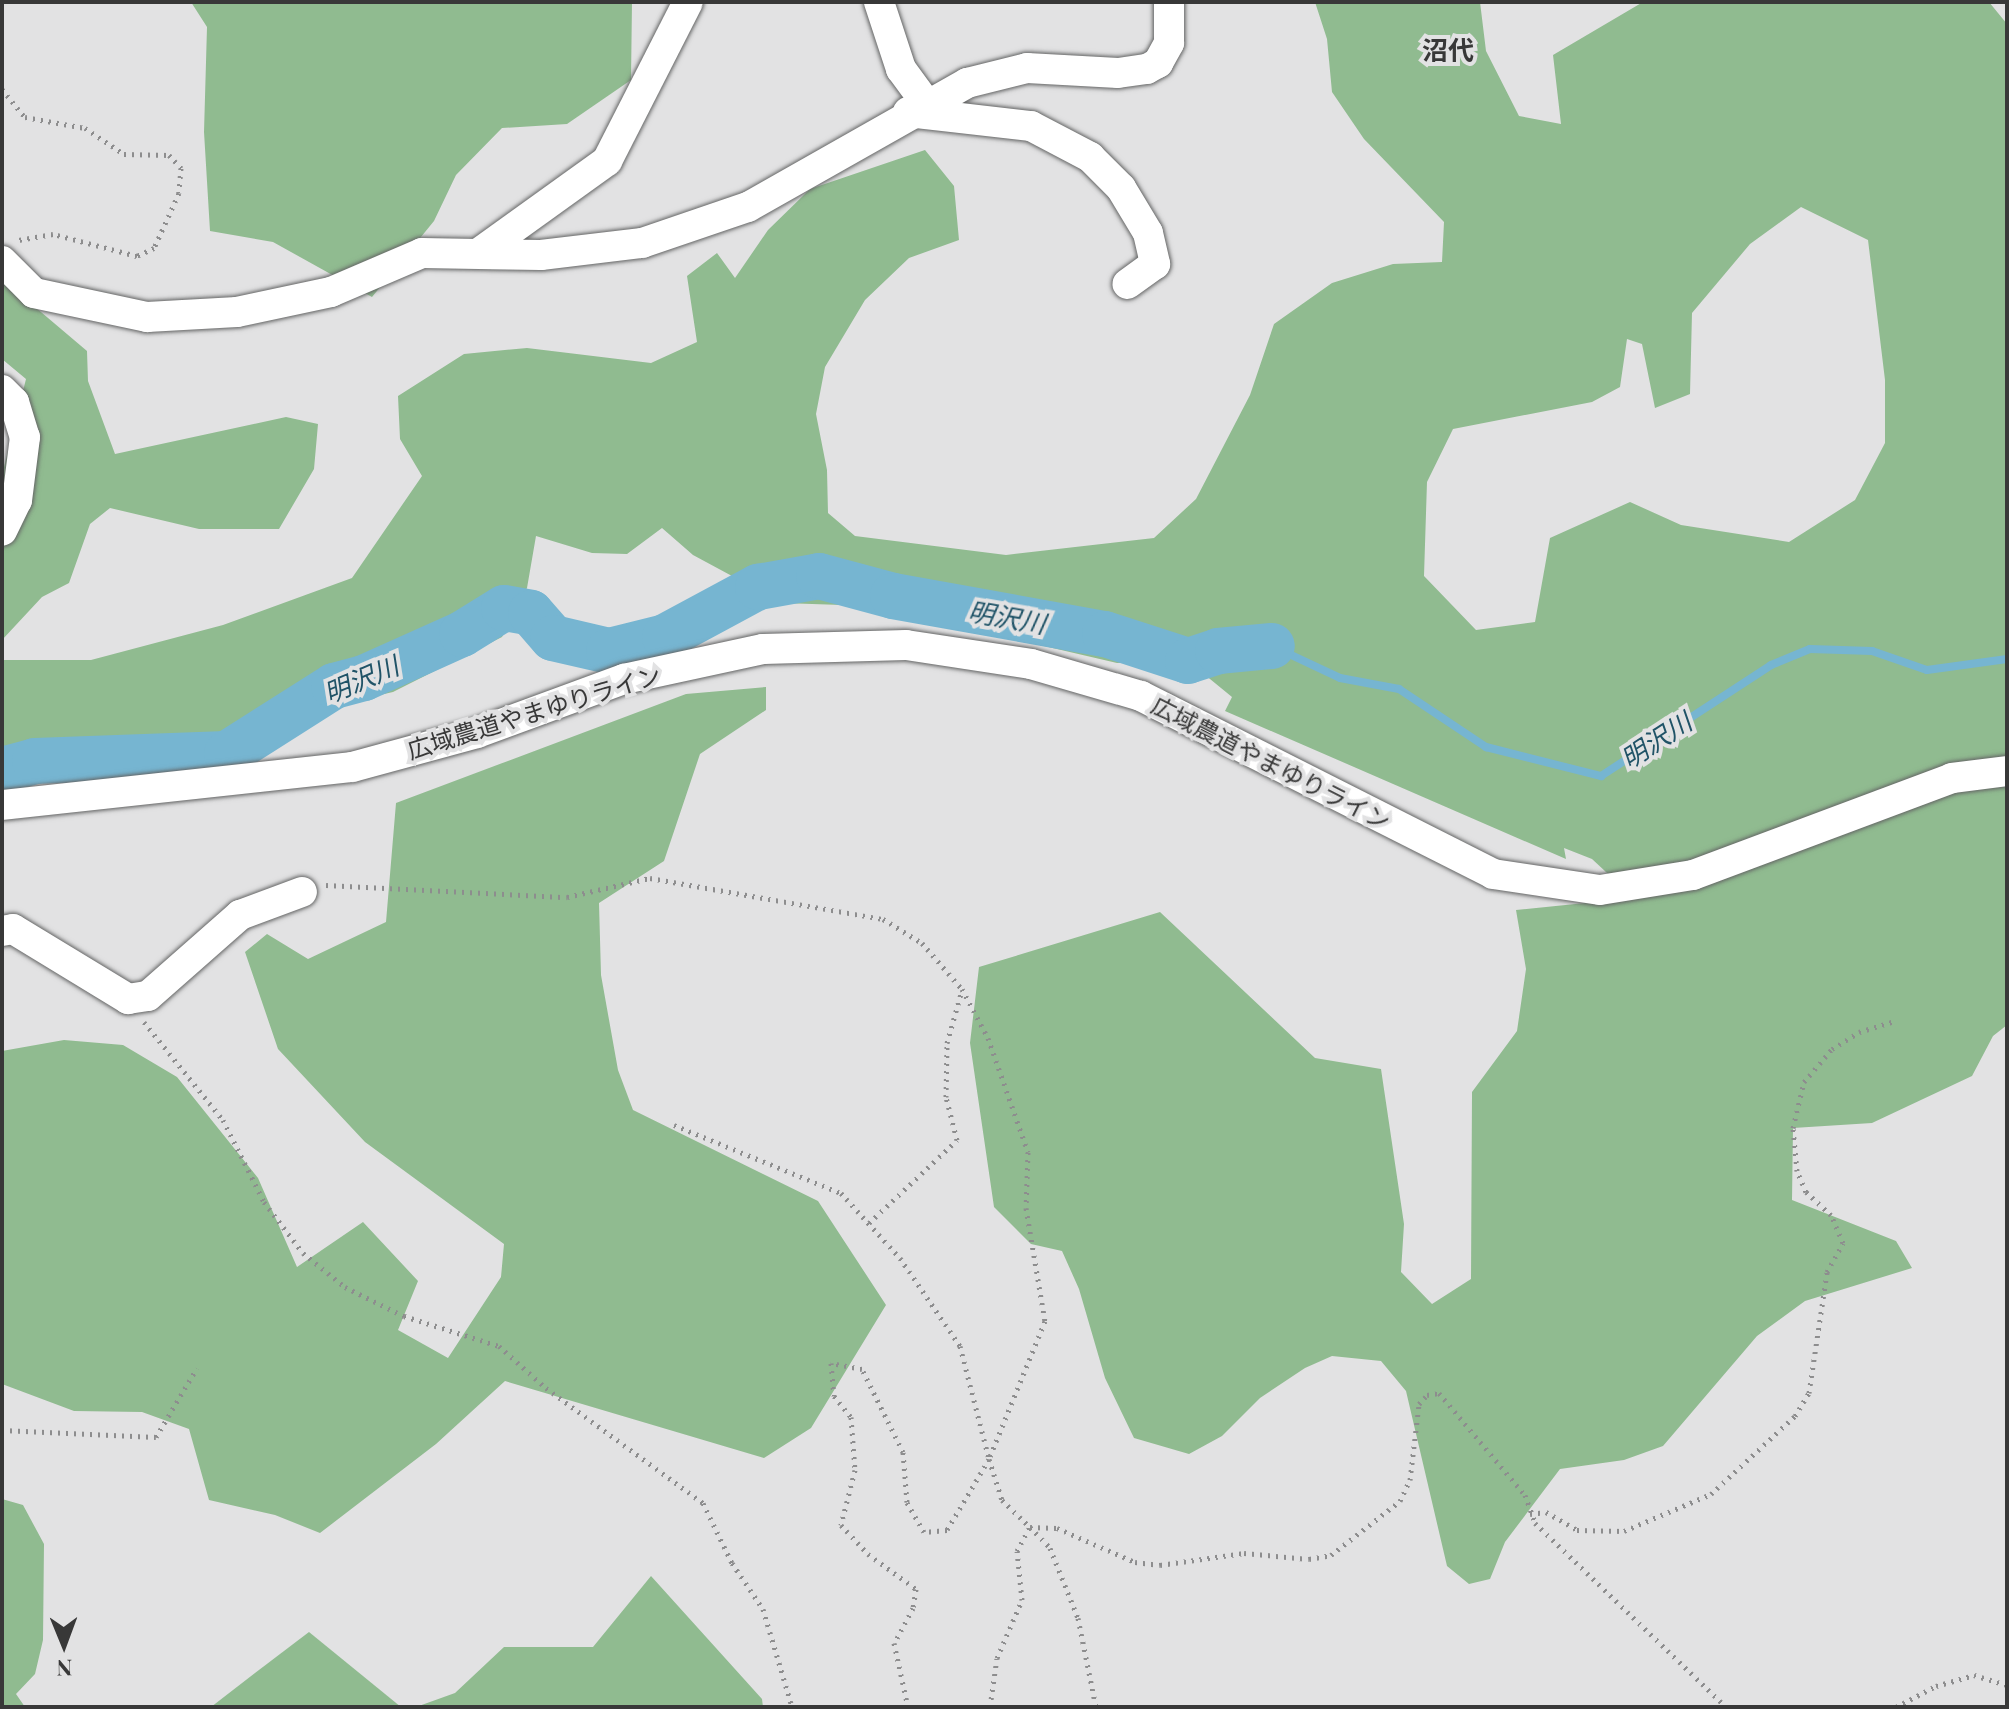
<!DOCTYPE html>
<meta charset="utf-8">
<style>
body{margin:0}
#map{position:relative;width:2009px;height:1709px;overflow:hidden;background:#e2e2e3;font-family:"Playfair Display","Noto Sans JP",serif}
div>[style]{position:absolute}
.forest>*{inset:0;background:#90bb90}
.stream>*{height:8px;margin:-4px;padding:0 4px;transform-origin:4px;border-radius:4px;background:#76b5d1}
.river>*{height:46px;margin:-23px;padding:0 23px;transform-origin:23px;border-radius:23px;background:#76b5d1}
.path>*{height:5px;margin-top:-2.5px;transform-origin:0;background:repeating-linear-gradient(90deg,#8d8d8e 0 2px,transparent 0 8px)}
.roads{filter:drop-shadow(0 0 2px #646565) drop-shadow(0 0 2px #646565)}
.minor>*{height:30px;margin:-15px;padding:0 15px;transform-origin:15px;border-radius:15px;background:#fff}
span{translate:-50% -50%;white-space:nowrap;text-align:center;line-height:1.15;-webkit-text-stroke:8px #e2e2e3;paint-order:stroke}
.street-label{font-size:24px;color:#383838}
.neighbourhood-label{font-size:26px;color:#383838;font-weight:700}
.water-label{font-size:26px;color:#205367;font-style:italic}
.frame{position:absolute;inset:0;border:4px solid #383838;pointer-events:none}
.north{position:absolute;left:24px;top:1605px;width:80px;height:80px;-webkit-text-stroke:6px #e2e2e3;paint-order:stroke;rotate:179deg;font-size:22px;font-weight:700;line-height:32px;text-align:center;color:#383838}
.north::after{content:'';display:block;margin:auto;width:28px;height:36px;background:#383838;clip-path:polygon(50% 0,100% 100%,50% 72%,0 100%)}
</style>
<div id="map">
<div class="forest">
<div style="clip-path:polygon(191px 2px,632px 2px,631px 80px,567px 124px,502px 128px,456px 175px,434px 221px,372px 297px,273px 242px,210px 231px,204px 132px,207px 27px)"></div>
<div style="clip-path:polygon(evenodd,1315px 2px,1480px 2px,1486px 51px,1519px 116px,1561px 124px,1553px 55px,1643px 2px,1989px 2px,2007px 24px,2007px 1025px,1993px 1036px,1972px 1076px,1872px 1123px,1793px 1128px,1792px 1200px,1896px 1241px,1912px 1268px,1805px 1301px,1757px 1336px,1663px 1446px,1624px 1460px,1560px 1469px,1505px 1542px,1490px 1579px,1469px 1584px,1447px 1566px,1406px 1391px,1381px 1361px,1332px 1356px,1305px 1368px,1260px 1398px,1222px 1436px,1189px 1454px,1134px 1438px,1105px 1378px,1079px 1289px,1062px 1251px,1031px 1244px,994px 1207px,970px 1043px,979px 967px,1160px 912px,1315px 1058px,1381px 1069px,1404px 1224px,1401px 1272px,1432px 1304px,1471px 1279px,1472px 1092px,1517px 1031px,1526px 969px,1516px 910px,1634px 898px,1592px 859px,1564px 848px,1566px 859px,1225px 711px,1232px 697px,1188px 661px,1117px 663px,872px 606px,782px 603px,693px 555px,662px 528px,627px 554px,592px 553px,536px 536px,527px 588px,502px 637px,393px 692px,323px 708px,227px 766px,30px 780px,2px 789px,2px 660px,91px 660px,223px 625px,352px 578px,422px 476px,400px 439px,398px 396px,464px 354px,527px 348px,651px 363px,697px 342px,687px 276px,717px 253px,735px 278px,768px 230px,810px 189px,925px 150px,954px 186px,959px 240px,909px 258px,865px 300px,825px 367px,816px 414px,827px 470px,828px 513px,855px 536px,1006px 555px,1154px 538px,1196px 499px,1250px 395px,1274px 324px,1332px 283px,1393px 264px,1442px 262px,1444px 222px,1364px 139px,1332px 92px,1327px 39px,1315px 2px,1801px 207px,1868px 240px,1885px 380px,1885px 443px,1855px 500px,1789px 542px,1681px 525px,1630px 502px,1550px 538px,1535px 622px,1476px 630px,1424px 576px,1427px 482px,1453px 429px,1592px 402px,1620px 387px,1627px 339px,1642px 344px,1655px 408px,1690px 394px,1692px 313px,1750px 244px,1801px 207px)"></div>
<div style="clip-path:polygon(2px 279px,87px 351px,88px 381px,115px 454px,286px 417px,318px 424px,314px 469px,279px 529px,199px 529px,110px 508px,90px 524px,69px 583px,42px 597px,2px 640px,2px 475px,26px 379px,2px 359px)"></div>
<div style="clip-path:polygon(766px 687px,766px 710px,700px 754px,664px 861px,599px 903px,601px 975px,618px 1070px,633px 1110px,818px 1201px,886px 1305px,811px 1428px,764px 1458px,505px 1381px,436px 1444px,320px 1533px,275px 1515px,209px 1500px,189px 1429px,142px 1412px,74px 1411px,2px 1384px,2px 1051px,64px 1040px,123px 1045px,177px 1077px,258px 1178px,297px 1267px,363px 1222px,418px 1281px,398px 1330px,448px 1358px,501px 1277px,504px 1244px,365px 1142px,278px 1049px,245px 952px,267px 934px,308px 959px,386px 922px,396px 803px,686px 694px)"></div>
<div style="clip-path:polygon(2px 1499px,23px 1505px,44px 1544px,43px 1640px,35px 1674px,16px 1694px,25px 1707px,2px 1707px)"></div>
<div style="clip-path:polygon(651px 1576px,762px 1699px,763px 1707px,416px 1707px,455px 1693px,504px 1647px,593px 1647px)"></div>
<div style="clip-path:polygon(309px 1632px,401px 1707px,211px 1707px,255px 1673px)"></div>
</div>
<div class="stream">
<div style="left:1272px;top:646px;width:75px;rotate:25.2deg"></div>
<div style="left:1340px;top:678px;width:60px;rotate:10.6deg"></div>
<div style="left:1399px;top:689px;width:105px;rotate:33.7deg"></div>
<div style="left:1486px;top:747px;width:119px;rotate:14.2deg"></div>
<div style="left:1601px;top:776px;width:203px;rotate:-33.1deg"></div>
<div style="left:1771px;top:665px;width:42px;rotate:-22.3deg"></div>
<div style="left:1810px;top:649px;width:62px;rotate:1.8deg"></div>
<div style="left:1872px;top:651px;width:58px;rotate:19.1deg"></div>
<div style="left:1927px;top:670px;width:81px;rotate:-7.8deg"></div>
</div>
<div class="river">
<div style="left:2px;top:770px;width:34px;rotate:-15deg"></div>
<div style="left:35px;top:761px;width:192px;rotate:-2.1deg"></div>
<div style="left:227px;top:754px;width:127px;rotate:-32.4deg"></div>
<div style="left:334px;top:686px;width:31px;rotate:-15deg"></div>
<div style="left:364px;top:678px;width:107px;rotate:-24.2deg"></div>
<div style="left:462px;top:634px;width:49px;rotate:-31.8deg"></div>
<div style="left:504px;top:608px;width:27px;rotate:10deg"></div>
<div style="left:531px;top:613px;width:33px;rotate:49deg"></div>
<div style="left:553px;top:638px;width:57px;rotate:13.1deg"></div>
<div style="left:609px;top:651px;width:58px;rotate:-14deg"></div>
<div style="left:665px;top:637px;width:106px;rotate:-28.3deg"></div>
<div style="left:758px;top:587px;width:62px;rotate:-10.2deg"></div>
<div style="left:819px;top:576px;width:77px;rotate:15.1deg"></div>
<div style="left:893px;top:596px;width:215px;rotate:10.2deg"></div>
<div style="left:1105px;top:634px;width:87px;rotate:18deg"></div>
<div style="left:1188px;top:661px;width:32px;rotate:-18deg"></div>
<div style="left:1218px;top:651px;width:54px;rotate:-5.3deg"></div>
</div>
<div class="path">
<div style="left:2px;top:89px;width:36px;rotate:51deg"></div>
<div style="left:25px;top:117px;width:61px;rotate:10.4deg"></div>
<div style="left:85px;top:128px;width:47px;rotate:33.7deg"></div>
<div style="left:124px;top:154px;width:45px;rotate:1.3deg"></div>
<div style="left:169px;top:155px;width:18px;rotate:47deg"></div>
<div style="left:181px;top:168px;width:25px;rotate:95deg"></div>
<div style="left:179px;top:193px;width:60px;rotate:114.4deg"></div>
<div style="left:154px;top:248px;width:19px;rotate:155deg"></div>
<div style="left:137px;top:256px;width:87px;rotate:-165.3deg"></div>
<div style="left:53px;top:234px;width:35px;rotate:170deg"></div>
<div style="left:326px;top:885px;width:241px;rotate:2.9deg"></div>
<div style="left:567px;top:897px;width:85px;rotate:-12.9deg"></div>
<div style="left:650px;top:878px;width:237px;rotate:10deg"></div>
<div style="left:883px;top:919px;width:46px;rotate:31.6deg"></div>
<div style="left:922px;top:943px;width:61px;rotate:49deg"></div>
<div style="left:962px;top:989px;width:55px;rotate:62deg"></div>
<div style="left:988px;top:1038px;width:121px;rotate:70.7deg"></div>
<div style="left:1028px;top:1152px;width:56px;rotate:92deg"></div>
<div style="left:1026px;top:1208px;width:115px;rotate:80.5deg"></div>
<div style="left:1045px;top:1321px;width:149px;rotate:112.1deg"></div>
<div style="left:989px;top:1459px;width:43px;rotate:72.4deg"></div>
<div style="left:1002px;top:1500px;width:39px;rotate:44deg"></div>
<div style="left:1030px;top:1527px;width:27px;rotate:2deg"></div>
<div style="left:1057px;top:1528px;width:85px;rotate:23.6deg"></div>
<div style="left:1135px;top:1562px;width:25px;rotate:7deg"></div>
<div style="left:1160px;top:1565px;width:85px;rotate:-8.1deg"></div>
<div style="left:1244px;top:1553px;width:65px;rotate:5.3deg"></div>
<div style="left:1309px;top:1559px;width:22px;rotate:-10deg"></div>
<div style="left:1331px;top:1555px;width:88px;rotate:-38deg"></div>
<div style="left:1400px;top:1501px;width:23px;rotate:-65deg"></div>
<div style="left:1410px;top:1480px;width:77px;rotate:-83.2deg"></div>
<div style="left:1419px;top:1404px;width:12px;rotate:-48deg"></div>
<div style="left:1427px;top:1395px;width:12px;rotate:-9deg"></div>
<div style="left:1439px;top:1393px;width:133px;rotate:49.9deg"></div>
<div style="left:1525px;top:1495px;width:30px;rotate:70deg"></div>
<div style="left:1535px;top:1523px;width:265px;rotate:43.9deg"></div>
<div style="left:144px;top:1022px;width:126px;rotate:51.1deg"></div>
<div style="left:223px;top:1120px;width:92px;rotate:63.4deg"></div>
<div style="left:264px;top:1202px;width:64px;rotate:52.6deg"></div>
<div style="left:303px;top:1253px;width:54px;rotate:39deg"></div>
<div style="left:345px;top:1287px;width:66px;rotate:26.2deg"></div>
<div style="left:404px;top:1316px;width:100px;rotate:17.5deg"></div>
<div style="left:499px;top:1346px;width:63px;rotate:41.8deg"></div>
<div style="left:546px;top:1388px;width:195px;rotate:36.2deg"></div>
<div style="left:703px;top:1503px;width:67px;rotate:64.2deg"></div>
<div style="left:732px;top:1563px;width:55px;rotate:56deg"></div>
<div style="left:763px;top:1609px;width:102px;rotate:73.5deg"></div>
<div style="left:674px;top:1125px;width:180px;rotate:22.2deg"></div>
<div style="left:841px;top:1193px;width:88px;rotate:47.8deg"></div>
<div style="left:900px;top:1258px;width:107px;rotate:55.7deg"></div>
<div style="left:960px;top:1346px;width:117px;rotate:75.6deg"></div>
<div style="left:989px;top:1459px;width:82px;rotate:120.6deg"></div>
<div style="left:947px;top:1530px;width:23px;rotate:175deg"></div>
<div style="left:924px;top:1532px;width:34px;rotate:-120deg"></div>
<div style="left:907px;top:1502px;width:50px;rotate:-94.6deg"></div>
<div style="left:903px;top:1452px;width:93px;rotate:-116.3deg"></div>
<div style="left:862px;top:1369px;width:32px;rotate:-169deg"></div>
<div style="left:831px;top:1363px;width:33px;rotate:85deg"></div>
<div style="left:834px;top:1396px;width:27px;rotate:51deg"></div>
<div style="left:851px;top:1417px;width:53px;rotate:85.7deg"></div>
<div style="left:855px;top:1470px;width:57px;rotate:104.3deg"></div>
<div style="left:841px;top:1525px;width:40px;rotate:47deg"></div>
<div style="left:868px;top:1554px;width:59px;rotate:36.1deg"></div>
<div style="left:916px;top:1589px;width:19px;rotate:99deg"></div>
<div style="left:913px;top:1608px;width:40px;rotate:118deg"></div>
<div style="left:894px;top:1643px;width:66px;rotate:77.7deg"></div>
<div style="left:869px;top:1223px;width:121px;rotate:-43.3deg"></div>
<div style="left:957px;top:1140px;width:44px;rotate:-104.3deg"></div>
<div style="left:946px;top:1097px;width:54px;rotate:-88.9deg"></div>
<div style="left:947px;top:1043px;width:55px;rotate:-74.2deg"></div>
<div style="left:2px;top:1430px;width:154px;rotate:2.6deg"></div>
<div style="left:156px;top:1437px;width:80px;rotate:-59.3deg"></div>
<div style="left:1530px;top:1514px;width:16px;rotate:-7deg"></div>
<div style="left:1546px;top:1512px;width:36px;rotate:30deg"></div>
<div style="left:1577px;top:1530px;width:47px;rotate:1.2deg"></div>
<div style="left:1624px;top:1531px;width:95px;rotate:-23deg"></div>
<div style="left:1711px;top:1494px;width:115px;rotate:-42.9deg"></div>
<div style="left:1795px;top:1416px;width:27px;rotate:-59deg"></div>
<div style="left:1809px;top:1393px;width:122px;rotate:-81.5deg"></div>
<div style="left:1827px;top:1272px;width:33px;rotate:-61deg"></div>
<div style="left:1843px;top:1243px;width:30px;rotate:-113deg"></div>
<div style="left:1831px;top:1215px;width:34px;rotate:-137deg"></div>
<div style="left:1806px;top:1192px;width:23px;rotate:-113deg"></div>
<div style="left:1797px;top:1171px;width:43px;rotate:-95.3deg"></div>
<div style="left:1793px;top:1128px;width:47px;rotate:-76.6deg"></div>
<div style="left:1804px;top:1082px;width:43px;rotate:-49.7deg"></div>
<div style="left:1832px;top:1049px;width:32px;rotate:-32deg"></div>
<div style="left:1859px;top:1032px;width:37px;rotate:-17deg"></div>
<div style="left:990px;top:1707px;width:49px;rotate:-81.9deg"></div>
<div style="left:997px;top:1658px;width:63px;rotate:-66.7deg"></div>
<div style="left:1022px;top:1600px;width:49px;rotate:-95.8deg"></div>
<div style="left:1017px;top:1551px;width:27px;rotate:-62deg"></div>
<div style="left:1030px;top:1527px;width:29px;rotate:46deg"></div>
<div style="left:1050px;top:1548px;width:75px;rotate:68.2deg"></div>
<div style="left:1078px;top:1618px;width:91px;rotate:78.6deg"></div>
<div style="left:1896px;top:1707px;width:45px;rotate:-27.7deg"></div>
<div style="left:1936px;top:1686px;width:40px;rotate:-16deg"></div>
<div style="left:1974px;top:1675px;width:34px;rotate:17deg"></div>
</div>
<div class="roads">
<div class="minor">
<div style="left:879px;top:2px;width:71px;rotate:71.8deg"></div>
<div style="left:901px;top:69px;width:42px;rotate:53.7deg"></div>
<div style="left:908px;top:112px;width:124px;rotate:6.5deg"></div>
<div style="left:1031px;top:126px;width:67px;rotate:27.7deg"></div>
<div style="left:1090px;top:157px;width:44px;rotate:45deg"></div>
<div style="left:1121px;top:188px;width:52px;rotate:59deg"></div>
<div style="left:1148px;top:233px;width:32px;rotate:77deg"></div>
<div style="left:1155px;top:264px;width:34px;rotate:144deg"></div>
<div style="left:479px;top:253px;width:158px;rotate:-35.7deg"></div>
<div style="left:607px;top:161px;width:178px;rotate:-63deg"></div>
<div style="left:2px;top:261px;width:45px;rotate:45deg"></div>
<div style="left:34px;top:293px;width:116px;rotate:12deg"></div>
<div style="left:147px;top:317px;width:90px;rotate:-3.2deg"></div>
<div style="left:237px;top:312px;width:96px;rotate:-12deg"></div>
<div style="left:331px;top:292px;width:99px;rotate:-23.2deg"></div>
<div style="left:422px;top:253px;width:119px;rotate:1deg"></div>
<div style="left:541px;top:255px;width:102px;rotate:-6.8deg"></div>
<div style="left:642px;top:243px;width:112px;rotate:-18.8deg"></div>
<div style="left:748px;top:207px;width:252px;rotate:-29.5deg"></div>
<div style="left:967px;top:83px;width:62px;rotate:-14deg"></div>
<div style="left:1027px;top:68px;width:91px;rotate:3.1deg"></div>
<div style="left:1118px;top:73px;width:29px;rotate:-8deg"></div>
<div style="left:1147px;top:69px;width:13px;rotate:-29deg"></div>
<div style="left:1158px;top:63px;width:23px;rotate:-61deg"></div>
<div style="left:1169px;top:43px;width:41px;rotate:-90deg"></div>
<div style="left:2px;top:390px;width:17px;rotate:45deg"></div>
<div style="left:14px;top:402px;width:37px;rotate:73deg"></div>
<div style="left:25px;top:437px;width:64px;rotate:97.2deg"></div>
<div style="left:17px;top:500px;width:34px;rotate:116deg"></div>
<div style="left:2px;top:805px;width:352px;rotate:-6.2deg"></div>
<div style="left:352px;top:767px;width:130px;rotate:-15.2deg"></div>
<div style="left:477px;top:733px;width:157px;rotate:-20.2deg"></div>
<div style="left:624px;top:679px;width:142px;rotate:-12.2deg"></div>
<div style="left:763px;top:649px;width:143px;rotate:-1.6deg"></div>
<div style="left:906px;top:645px;width:126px;rotate:8.6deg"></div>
<div style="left:1031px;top:664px;width:115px;rotate:16.2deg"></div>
<div style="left:1141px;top:696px;width:394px;rotate:26.8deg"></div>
<div style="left:1493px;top:874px;width:108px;rotate:8.5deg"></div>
<div style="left:1600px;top:890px;width:94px;rotate:-9.2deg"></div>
<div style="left:1693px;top:875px;width:277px;rotate:-20.5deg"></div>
<div style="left:1952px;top:778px;width:55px;rotate:-7.3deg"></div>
<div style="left:2px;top:931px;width:11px;rotate:-10deg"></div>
<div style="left:13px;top:929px;width:135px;rotate:31.3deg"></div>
<div style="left:128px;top:999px;width:20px;rotate:-9deg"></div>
<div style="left:148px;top:996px;width:123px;rotate:-41.4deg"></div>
<div style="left:240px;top:915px;width:66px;rotate:-20.4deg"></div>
</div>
</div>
<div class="street-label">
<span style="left:534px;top:712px;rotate:-17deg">広域農道やまゆりライン</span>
<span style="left:1271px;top:763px;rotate:27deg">広域農道やまゆりライン</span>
</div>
<div class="neighbourhood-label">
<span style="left:1448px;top:50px">沼代</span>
</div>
<div class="water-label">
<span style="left:1007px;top:617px;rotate:10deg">明沢川</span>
<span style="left:361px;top:679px;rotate:-23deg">明沢川</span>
<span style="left:1656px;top:740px;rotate:-33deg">明沢川</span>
</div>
<div class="frame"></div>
<div class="north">N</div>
</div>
